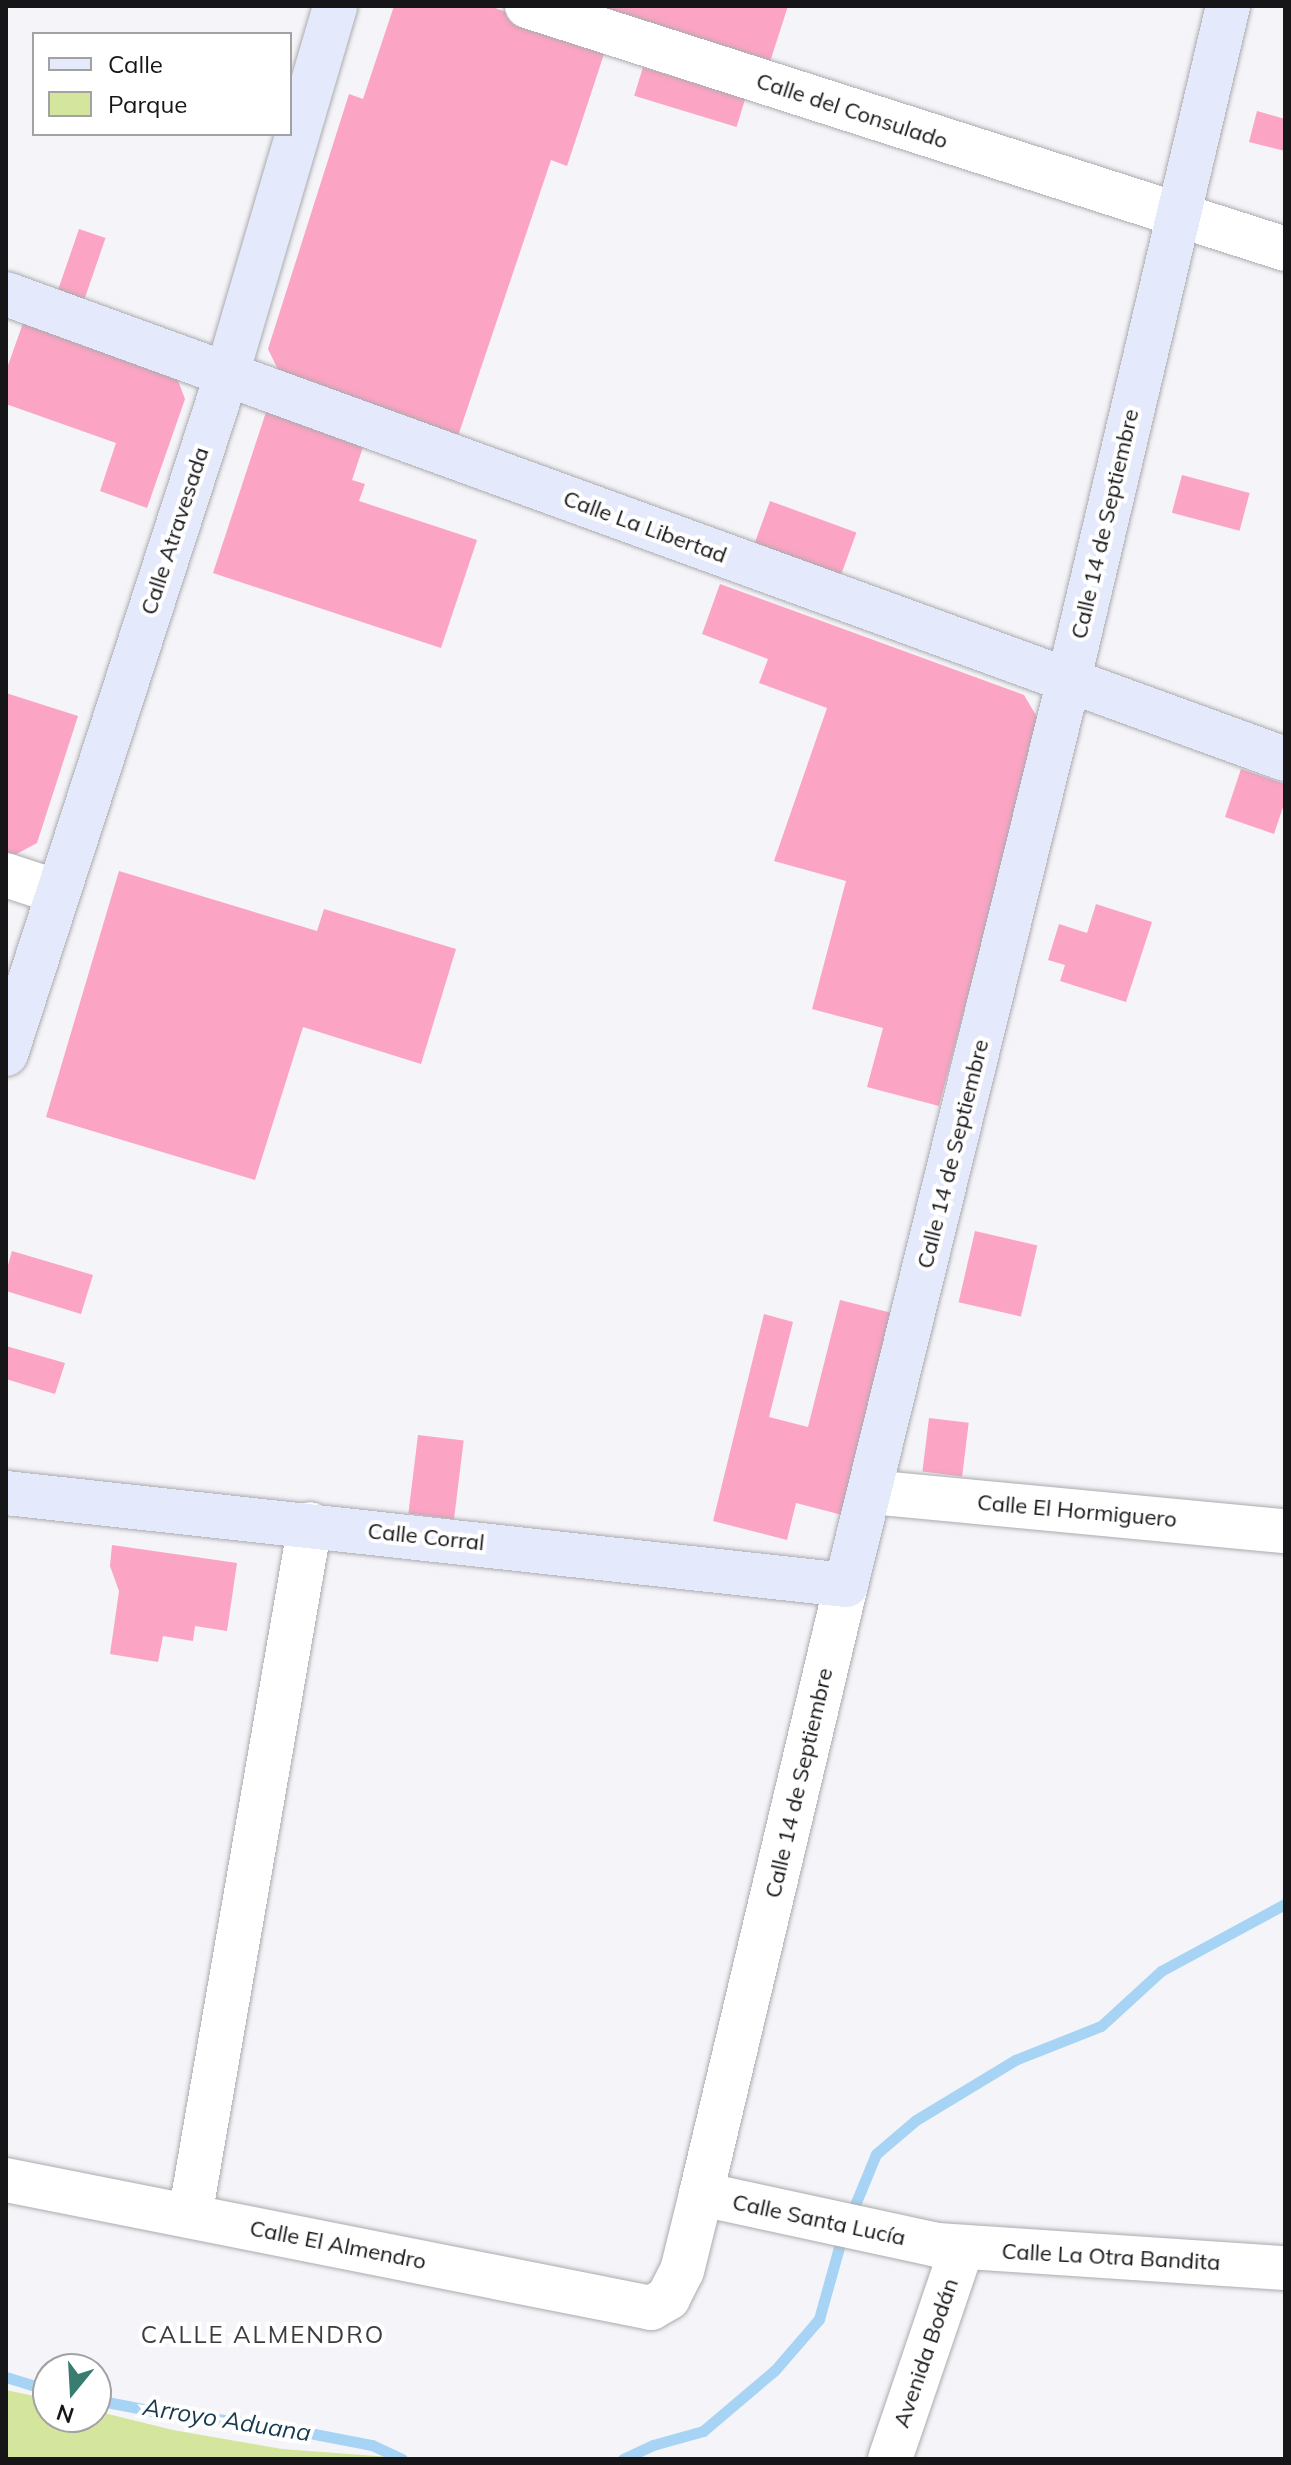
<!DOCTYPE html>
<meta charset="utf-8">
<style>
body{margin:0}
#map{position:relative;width:1291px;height:2465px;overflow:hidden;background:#f5f5f9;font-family:Mulish,sans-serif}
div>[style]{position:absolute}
.green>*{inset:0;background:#d4e59e}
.stream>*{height:11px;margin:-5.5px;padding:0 5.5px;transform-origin:5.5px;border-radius:5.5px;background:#a7d4f4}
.building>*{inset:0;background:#fba4c3;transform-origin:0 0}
.roads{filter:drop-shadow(0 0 2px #ababaf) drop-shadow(0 0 2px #ababaf)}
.street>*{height:44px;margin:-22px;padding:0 22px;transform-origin:22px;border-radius:22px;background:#fff}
.secondary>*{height:44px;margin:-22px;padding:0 22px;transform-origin:22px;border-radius:22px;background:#e4eafc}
span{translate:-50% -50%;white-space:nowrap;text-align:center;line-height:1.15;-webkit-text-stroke:8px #fff;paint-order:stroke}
.street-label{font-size:22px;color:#161618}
.neighbourhood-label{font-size:24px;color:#3c3c3f;letter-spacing:2px}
.water-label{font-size:24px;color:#183a50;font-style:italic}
.frame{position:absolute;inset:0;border:8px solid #161618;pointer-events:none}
.legend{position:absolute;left:32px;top:32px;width:260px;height:104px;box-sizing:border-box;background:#fff;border:2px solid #a2a2a3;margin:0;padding:10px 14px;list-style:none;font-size:24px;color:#161618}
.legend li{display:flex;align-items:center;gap:16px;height:40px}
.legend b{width:40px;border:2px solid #a2a2a3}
.north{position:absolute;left:32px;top:2353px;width:80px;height:80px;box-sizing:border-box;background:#fff;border:2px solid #a2a2a3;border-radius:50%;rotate:198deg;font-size:22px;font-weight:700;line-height:32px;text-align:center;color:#161618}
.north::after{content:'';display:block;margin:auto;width:28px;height:36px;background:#397d70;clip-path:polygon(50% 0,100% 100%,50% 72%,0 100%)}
</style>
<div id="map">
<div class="green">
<div style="clip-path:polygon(6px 2390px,48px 2399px,48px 2417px,96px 2417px,96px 2411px,173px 2430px,282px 2449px,417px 2459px,6px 2459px)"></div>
</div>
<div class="stream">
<div style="left:850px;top:2217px;width:68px;rotate:-67.6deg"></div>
<div style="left:876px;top:2154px;width:52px;rotate:-40.4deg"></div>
<div style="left:916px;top:2120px;width:116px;rotate:-31.2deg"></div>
<div style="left:1015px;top:2060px;width:92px;rotate:-21.6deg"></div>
<div style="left:1101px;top:2026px;width:81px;rotate:-42.5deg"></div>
<div style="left:1161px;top:1971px;width:141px;rotate:-28.4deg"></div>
<div style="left:6px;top:2377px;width:44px;rotate:17.2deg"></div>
<div style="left:96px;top:2400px;width:64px;rotate:10.8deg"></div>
<div style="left:159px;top:2412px;width:115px;rotate:7deg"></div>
<div style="left:273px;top:2426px;width:101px;rotate:10.9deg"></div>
<div style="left:372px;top:2445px;width:33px;rotate:25deg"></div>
<div style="left:623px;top:2459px;width:33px;rotate:-25deg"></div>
<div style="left:653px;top:2445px;width:52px;rotate:-15.6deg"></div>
<div style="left:703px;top:2431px;width:94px;rotate:-40.3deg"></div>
<div style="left:775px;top:2370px;width:67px;rotate:-49.2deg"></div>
<div style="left:819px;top:2319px;width:89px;rotate:-74.4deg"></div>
</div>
<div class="building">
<div style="clip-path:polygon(394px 6px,489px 6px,607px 45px,567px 166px,551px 160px,456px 442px,286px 386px,268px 349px,349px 94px,363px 99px)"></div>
<div style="clip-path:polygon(589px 6px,788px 6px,769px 65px)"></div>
<div style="left:643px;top:67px;width:107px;height:30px;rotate:17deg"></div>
<div style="clip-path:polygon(1257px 111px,1285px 119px,1285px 151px,1249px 142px)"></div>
<div style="left:79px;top:229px;width:28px;height:72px;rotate:19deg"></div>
<div style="clip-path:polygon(23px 323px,177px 378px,185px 399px,147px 508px,100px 491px,116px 443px,6px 404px,6px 371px)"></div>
<div style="clip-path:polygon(266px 412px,364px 444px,352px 480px,365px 484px,359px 501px,477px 540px,441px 648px,213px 573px)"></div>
<div style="left:1182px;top:475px;width:70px;height:39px;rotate:15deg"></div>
<div style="left:770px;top:501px;width:92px;height:52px;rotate:20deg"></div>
<div style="clip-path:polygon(720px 584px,1024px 695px,1040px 722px,939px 1106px,867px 1087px,883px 1028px,812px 1009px,846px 881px,774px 861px,827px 708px,759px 683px,768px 659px,702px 634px)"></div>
<div style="clip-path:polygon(6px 693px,78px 716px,37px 843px,11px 857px,6px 856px)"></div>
<div style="clip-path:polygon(1241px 769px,1285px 784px,1285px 801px,1274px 834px,1225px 817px)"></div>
<div style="clip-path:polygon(119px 871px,317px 931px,324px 909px,456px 949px,421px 1064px,303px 1027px,255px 1180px,46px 1117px)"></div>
<div style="clip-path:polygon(1096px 904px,1152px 922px,1126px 1002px,1060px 981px,1065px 965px,1048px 960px,1059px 924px,1087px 933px)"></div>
<div style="left:975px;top:1231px;width:64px;height:73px;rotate:13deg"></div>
<div style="clip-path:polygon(12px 1251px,93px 1275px,81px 1314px,6px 1291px,6px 1272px)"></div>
<div style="clip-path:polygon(840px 1300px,896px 1314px,846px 1516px,796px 1503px,787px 1540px,713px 1521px,764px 1314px,793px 1322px,769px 1417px,808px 1427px)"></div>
<div style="clip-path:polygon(6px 1346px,65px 1363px,55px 1394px,6px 1379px)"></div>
<div style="left:929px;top:1418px;width:40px;height:54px;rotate:7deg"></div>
<div style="left:418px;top:1435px;width:46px;height:79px;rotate:7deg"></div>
<div style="clip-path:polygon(112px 1545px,237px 1563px,227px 1631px,195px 1626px,193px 1641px,163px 1636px,158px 1662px,110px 1654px,119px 1591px,110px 1566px)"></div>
</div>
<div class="roads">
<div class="street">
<div style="left:527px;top:6px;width:796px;rotate:17.77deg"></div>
<div style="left:6px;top:875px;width:54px;rotate:18.4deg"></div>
<div style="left:870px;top:1492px;width:417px;rotate:5.4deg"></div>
<div style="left:6px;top:2180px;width:658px;rotate:11.22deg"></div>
<div style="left:651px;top:2308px;width:20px;rotate:-30deg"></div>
<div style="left:668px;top:2298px;width:30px;rotate:-63deg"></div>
<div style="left:682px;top:2271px;width:79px;rotate:-76.1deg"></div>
<div style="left:701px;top:2194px;width:626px;rotate:-76.61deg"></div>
<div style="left:701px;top:2194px;width:241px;rotate:12.2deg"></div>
<div style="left:937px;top:2245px;width:349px;rotate:3.8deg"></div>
<div style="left:190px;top:2216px;width:702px;rotate:-80.16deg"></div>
<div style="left:890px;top:2459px;width:223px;rotate:-71.2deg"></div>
</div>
<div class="secondary">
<div style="left:6px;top:294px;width:1361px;rotate:19.98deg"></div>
<div style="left:6px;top:1054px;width:715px;rotate:-72deg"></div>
<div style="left:227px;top:374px;width:384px;rotate:-73.6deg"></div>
<div style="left:6px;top:1493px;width:845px;rotate:6.25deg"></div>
<div style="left:846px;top:1585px;width:929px;rotate:-76.17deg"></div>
<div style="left:1068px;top:683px;width:696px;rotate:-76.7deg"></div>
</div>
</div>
<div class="street-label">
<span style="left:852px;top:111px;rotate:18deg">Calle del Consulado</span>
<span style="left:1105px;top:524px;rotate:-77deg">Calle 14 de Septiembre</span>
<span style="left:645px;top:527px;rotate:20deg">Calle La Libertad</span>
<span style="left:175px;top:531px;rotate:-72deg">Calle Atravesada</span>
<span style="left:953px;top:1154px;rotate:-76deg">Calle 14 de Septiembre</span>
<span style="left:1077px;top:1511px;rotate:5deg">Calle El Hormiguero</span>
<span style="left:426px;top:1537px;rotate:6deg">Calle Corral</span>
<span style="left:799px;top:1783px;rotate:-77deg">Calle 14 de Septiembre</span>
<span style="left:819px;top:2220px;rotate:12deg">Calle Santa Lucía</span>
<span style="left:338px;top:2245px;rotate:11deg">Calle El Almendro</span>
<span style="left:1111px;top:2257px;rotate:3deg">Calle La Otra Bandita</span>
<span style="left:926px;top:2353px;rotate:-71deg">Avenida Bodán</span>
</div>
<div class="neighbourhood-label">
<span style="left:263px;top:2335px">CALLE ALMENDRO</span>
</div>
<div class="water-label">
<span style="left:227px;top:2420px;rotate:9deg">Arroyo Aduana</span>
</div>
<div class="frame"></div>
<ul class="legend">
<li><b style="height:10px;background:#e4eafc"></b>Calle</li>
<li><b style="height:22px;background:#d4e59e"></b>Parque</li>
</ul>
<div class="north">N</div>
</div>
